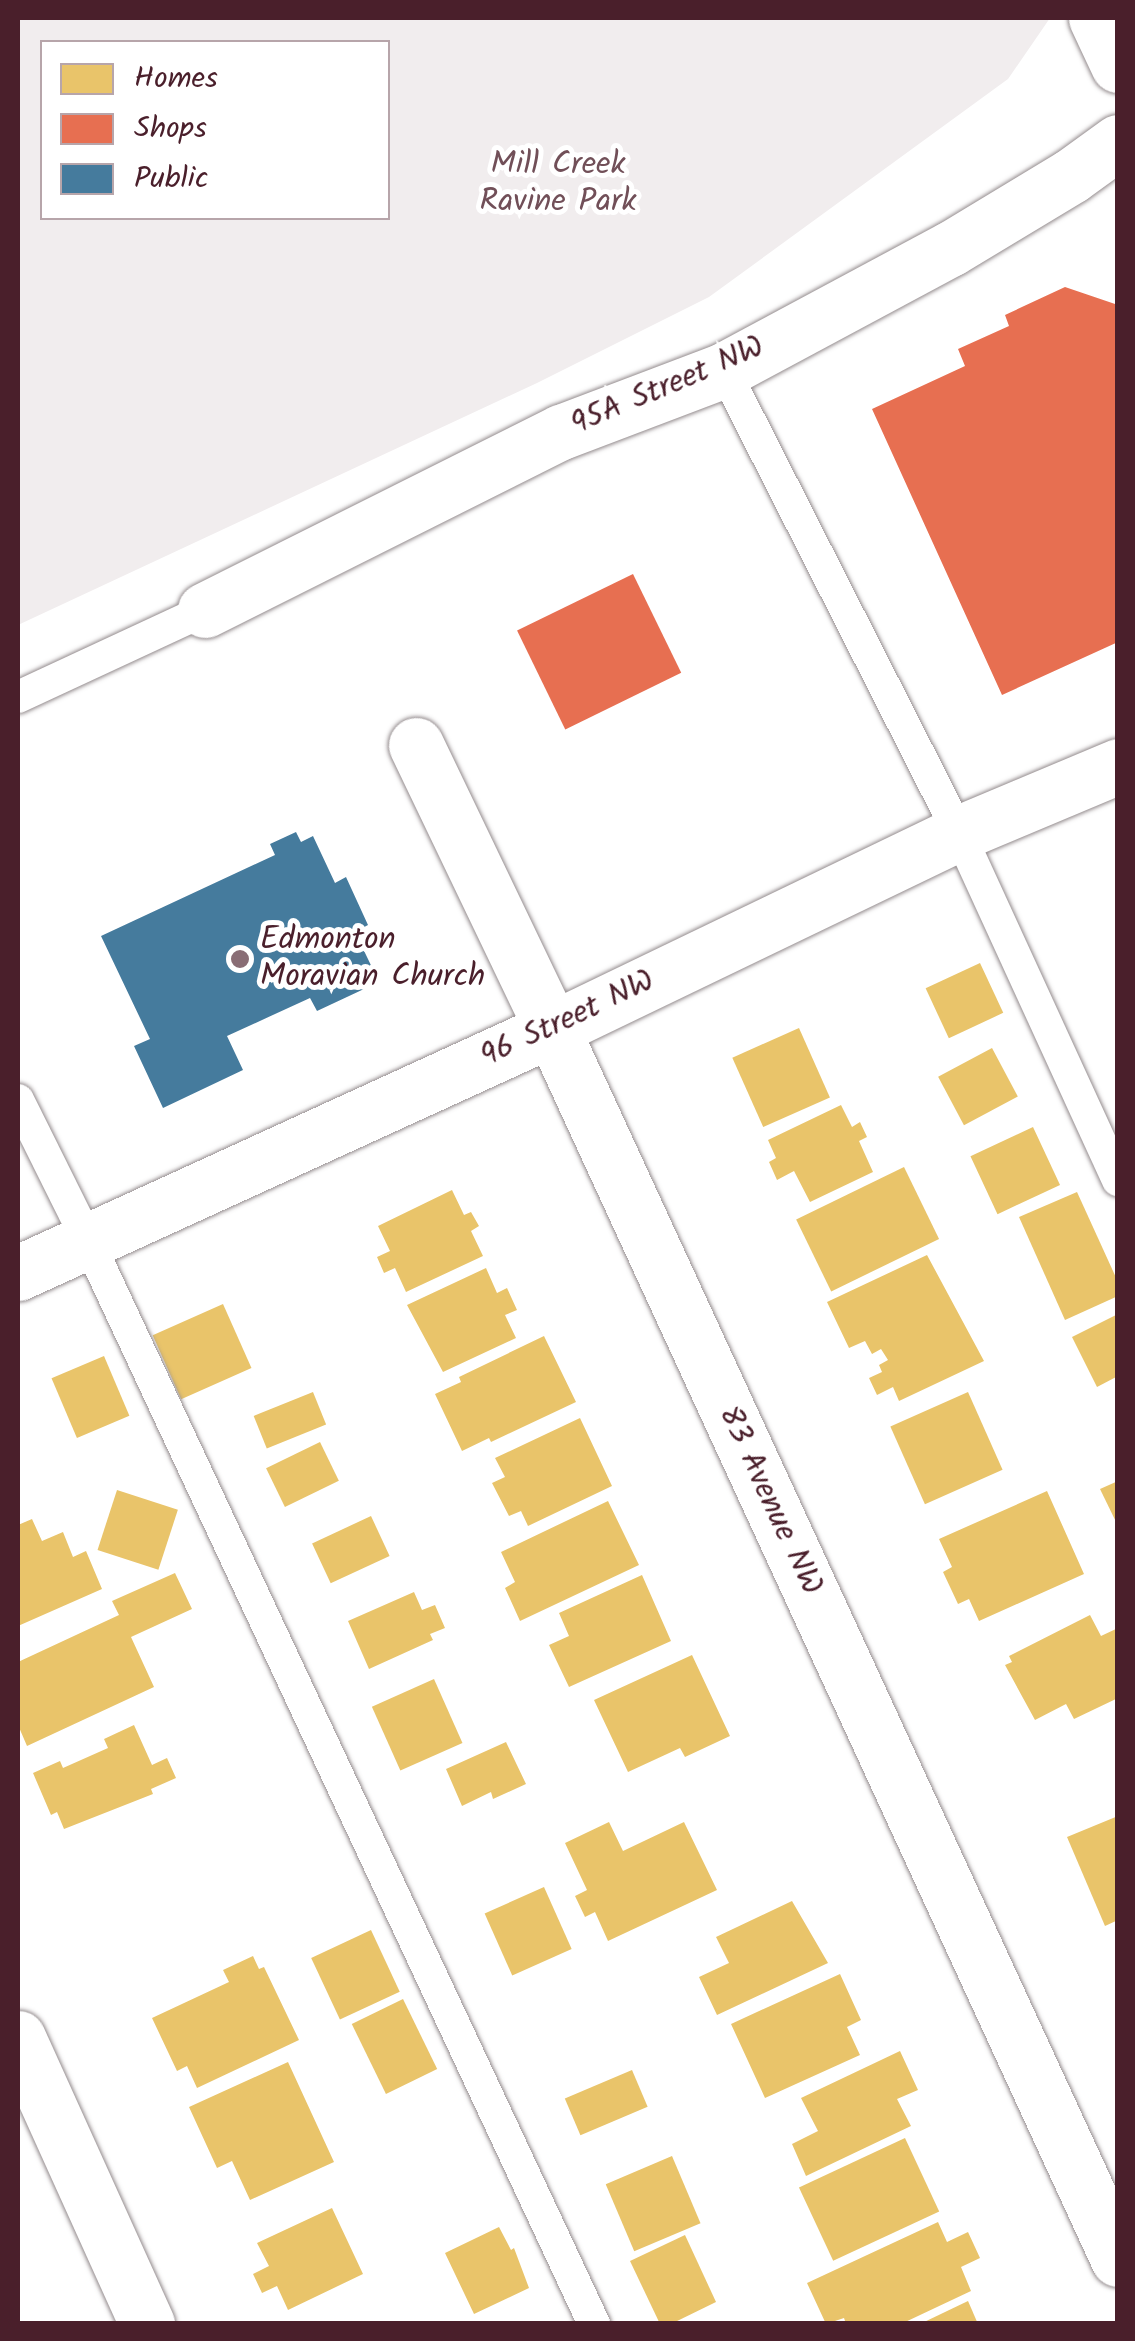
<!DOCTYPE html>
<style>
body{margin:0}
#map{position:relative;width:1135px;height:2341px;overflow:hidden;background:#fff;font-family:Kalam,sans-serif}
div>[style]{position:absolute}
.green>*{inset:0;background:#f1edee}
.homes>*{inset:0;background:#e9c46a;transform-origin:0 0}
.shops>*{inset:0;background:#e76f51;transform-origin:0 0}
.public>*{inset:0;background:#457b9d}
.roads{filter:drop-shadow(0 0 2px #948c8e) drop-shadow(0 0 2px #948c8e)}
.lane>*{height:32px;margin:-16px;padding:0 16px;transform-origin:16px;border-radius:16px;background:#fff}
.street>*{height:55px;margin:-27.5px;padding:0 27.5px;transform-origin:27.5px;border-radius:27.5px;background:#fff}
.secondary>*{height:55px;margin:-27.5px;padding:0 27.5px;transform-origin:27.5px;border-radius:27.5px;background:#fff}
.dots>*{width:28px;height:28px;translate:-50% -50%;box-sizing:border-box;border:5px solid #fff;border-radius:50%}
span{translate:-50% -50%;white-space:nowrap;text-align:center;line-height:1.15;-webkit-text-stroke:10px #fff;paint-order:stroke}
.park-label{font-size:32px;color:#714f58}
.street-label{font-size:32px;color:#4a1f2b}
.poi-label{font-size:32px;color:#4a1f2b}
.left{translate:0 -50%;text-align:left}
.frame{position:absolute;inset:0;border:20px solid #4a1f2b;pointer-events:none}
.legend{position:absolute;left:40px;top:40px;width:350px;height:180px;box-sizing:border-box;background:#fff;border:2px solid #b7a5aa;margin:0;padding:12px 18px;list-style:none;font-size:30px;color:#4a1f2b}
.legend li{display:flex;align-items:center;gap:20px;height:50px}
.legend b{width:50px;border:2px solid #b7a5aa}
</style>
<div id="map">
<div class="green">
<div style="clip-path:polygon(evenodd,18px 18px,1050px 18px,1008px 79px,709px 297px,537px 383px,18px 625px,18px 18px,42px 42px,388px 42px,388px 218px,42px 218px,42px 42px)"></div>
</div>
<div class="homes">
<div style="left:980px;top:963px;width:55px;height:60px;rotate:65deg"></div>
<div style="left:799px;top:1028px;width:76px;height:73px;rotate:66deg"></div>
<div style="left:992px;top:1048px;width:55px;height:61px;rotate:62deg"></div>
<div style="clip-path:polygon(841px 1105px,852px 1127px,860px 1122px,867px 1137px,859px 1141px,873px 1172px,810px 1202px,794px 1171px,777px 1180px,769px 1162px,776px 1158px,768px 1140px)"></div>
<div style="left:1033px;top:1127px;width:64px;height:69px;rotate:65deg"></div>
<div style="left:904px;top:1167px;width:80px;height:120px;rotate:64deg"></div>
<div style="clip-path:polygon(452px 1190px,464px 1215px,471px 1212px,479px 1226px,471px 1231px,483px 1256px,406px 1292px,395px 1268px,384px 1273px,377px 1257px,390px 1251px,378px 1226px)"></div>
<div style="clip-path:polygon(1077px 1192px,1118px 1282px,1118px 1296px,1065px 1320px,1019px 1217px)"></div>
<div style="clip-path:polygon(927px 1255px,984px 1361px,899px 1401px,893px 1387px,877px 1395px,869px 1378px,882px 1372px,879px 1365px,888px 1360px,881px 1349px,872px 1354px,865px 1341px,849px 1348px,827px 1302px)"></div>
<div style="clip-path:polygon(486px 1268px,497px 1293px,507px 1288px,517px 1310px,505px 1315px,516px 1338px,443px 1372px,407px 1305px)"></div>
<div style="left:223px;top:1304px;width:70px;height:77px;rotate:66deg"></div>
<div style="clip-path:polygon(1118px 1314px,1118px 1376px,1097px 1387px,1072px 1337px)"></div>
<div style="clip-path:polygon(544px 1336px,576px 1402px,491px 1442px,489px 1438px,462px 1451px,435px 1394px,461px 1382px,459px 1377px)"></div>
<div style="left:104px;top:1356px;width:65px;height:57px;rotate:67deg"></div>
<div style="left:313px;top:1392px;width:35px;height:64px;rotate:68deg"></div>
<div style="left:968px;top:1392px;width:85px;height:85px;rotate:66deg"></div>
<div style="clip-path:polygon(580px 1418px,612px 1486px,528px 1526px,521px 1511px,509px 1516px,492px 1483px,505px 1477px,495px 1458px)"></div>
<div style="left:320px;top:1442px;width:43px;height:60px;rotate:64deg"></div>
<div style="clip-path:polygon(1118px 1481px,1118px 1526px,1100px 1489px)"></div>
<div style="left:117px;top:1490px;width:64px;height:63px;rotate:18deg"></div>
<div style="clip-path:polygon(1047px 1491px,1084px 1574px,979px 1621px,969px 1599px,958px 1604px,943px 1572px,952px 1567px,939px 1539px)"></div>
<div style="clip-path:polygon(608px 1501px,639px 1565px,520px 1621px,505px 1588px,515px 1582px,501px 1552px)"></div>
<div style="left:371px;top:1516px;width:44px;height:65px;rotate:65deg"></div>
<div style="clip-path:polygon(32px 1519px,42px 1541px,63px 1532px,73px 1557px,86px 1551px,102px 1589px,18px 1626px,18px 1525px)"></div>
<div style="clip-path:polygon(175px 1573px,192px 1609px,131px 1637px,154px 1687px,27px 1746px,18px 1725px,18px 1662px,119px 1615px,112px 1601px)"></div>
<div style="clip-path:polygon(642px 1575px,671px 1641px,569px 1687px,549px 1645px,569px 1636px,559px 1613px)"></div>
<div style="clip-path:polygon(414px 1592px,422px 1610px,435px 1605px,445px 1628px,430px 1634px,433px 1640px,369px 1669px,348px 1621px)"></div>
<div style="clip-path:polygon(1090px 1615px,1101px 1636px,1118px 1628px,1118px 1698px,1074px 1719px,1066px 1704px,1035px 1720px,1005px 1665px,1012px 1662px,1009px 1656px)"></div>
<div style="clip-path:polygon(692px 1655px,730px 1736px,685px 1757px,680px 1748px,628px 1772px,594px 1700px)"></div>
<div style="left:434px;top:1679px;width:70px;height:68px;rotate:66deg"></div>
<div style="clip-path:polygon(134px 1725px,152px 1765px,167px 1758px,176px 1778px,151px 1789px,153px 1794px,64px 1829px,57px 1812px,51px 1815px,33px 1773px,60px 1761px,63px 1768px,108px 1748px,104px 1739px)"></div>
<div style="clip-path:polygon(506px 1742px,526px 1784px,493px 1799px,491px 1792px,462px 1806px,446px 1769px)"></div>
<div style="clip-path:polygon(1118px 1816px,1118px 1920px,1105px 1926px,1067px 1837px)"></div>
<div style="clip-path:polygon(609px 1822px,623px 1851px,684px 1822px,717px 1890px,608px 1941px,595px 1912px,585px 1917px,575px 1896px,587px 1890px,565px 1843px)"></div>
<div style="left:544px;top:1887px;width:68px;height:65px;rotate:66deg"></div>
<div style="clip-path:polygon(792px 1901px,828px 1963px,717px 2015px,699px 1977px,729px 1963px,716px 1937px)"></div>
<div style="left:371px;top:1930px;width:68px;height:66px;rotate:65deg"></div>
<div style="clip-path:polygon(253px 1956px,259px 1969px,264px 1967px,299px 2040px,197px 2088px,187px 2066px,177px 2071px,152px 2018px,229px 1982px,223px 1970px)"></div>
<div style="clip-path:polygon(840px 1974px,861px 2020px,847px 2027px,860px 2055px,765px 2098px,731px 2024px)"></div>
<div style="left:403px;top:1999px;width:78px;height:57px;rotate:64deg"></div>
<div style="clip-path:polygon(900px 2051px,918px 2090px,897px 2099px,911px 2126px,806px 2176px,792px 2144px,818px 2131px,801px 2098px)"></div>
<div style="clip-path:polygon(288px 2062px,334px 2162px,250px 2200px,232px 2161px,217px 2168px,189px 2107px)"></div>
<div style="left:632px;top:2070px;width:40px;height:73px;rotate:67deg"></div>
<div style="left:905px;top:2138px;width:81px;height:117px;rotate:65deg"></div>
<div style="left:672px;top:2156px;width:73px;height:72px;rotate:67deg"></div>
<div style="clip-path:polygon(332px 2208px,363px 2274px,288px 2310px,277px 2286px,262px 2293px,253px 2274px,269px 2266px,257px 2243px)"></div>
<div style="clip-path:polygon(938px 2222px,947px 2242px,968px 2232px,980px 2258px,961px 2267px,971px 2291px,901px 2324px,846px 2324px,844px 2318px,826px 2324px,807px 2283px)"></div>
<div style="clip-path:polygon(499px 2227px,511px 2250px,514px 2248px,529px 2288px,474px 2314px,445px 2253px)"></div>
<div style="clip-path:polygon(685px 2235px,716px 2302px,671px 2324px,660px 2324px,630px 2261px)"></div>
<div style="clip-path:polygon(968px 2301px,978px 2324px,920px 2324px)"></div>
</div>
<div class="shops">
<div style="clip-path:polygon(1065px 287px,1118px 305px,1118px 642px,1002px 695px,872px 409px,965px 366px,958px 349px,1009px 326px,1005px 315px)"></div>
<div style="left:633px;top:574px;width:110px;height:129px;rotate:64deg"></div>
</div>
<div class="public">
<div style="clip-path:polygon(296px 832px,301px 842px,313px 836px,335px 883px,346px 877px,368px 925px,355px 932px,379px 982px,317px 1011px,310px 998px,227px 1036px,243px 1070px,163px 1108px,134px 1046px,150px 1039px,101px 936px,275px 855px,270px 844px)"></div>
</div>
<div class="roads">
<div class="lane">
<div style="left:724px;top:370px;width:519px;rotate:63.09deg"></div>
<div style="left:959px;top:833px;width:382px;rotate:65.4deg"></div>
<div style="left:18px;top:697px;width:206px;rotate:-24.9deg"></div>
<div style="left:18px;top:1100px;width:155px;rotate:63.6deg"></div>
<div style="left:87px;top:1239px;width:1198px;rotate:64.95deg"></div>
</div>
<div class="street">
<div style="left:205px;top:610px;width:398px;rotate:-26.6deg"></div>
<div style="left:561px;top:432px;width:174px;rotate:-20.8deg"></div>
<div style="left:724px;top:370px;width:256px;rotate:-28.2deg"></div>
<div style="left:950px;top:249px;width:141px;rotate:-31.1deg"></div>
<div style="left:1071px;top:176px;width:58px;rotate:-35.9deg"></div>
<div style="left:416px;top:745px;width:315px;rotate:64.4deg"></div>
<div style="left:552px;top:1029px;width:1354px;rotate:65.29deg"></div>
<div style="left:18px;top:1273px;width:587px;rotate:-24.56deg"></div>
<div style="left:552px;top:1029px;width:452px;rotate:-25.7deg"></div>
<div style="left:959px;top:833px;width:173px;rotate:-22.8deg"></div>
<div style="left:18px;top:2038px;width:314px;rotate:65.7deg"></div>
</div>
<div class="secondary">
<div style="left:1096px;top:18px;width:52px;rotate:64.9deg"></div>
</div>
</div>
<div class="dots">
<div style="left:240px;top:959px;background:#896d75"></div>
</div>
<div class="park-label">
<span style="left:558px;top:184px">Mill Creek<br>Ravine Park</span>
</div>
<div class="street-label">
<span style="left:668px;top:387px;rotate:-23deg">95A Street NW</span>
<span style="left:568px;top:1020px;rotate:-25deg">96 Street NW</span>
<span style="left:769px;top:1501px;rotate:65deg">83 Avenue NW</span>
</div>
<div class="poi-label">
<span class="left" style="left:260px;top:959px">Edmonton<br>Moravian Church</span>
</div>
<div class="frame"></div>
<ul class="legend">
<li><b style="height:28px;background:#e9c46a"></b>Homes</li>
<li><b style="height:28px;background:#e76f51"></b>Shops</li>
<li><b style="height:28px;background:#457b9d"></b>Public</li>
</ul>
</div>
